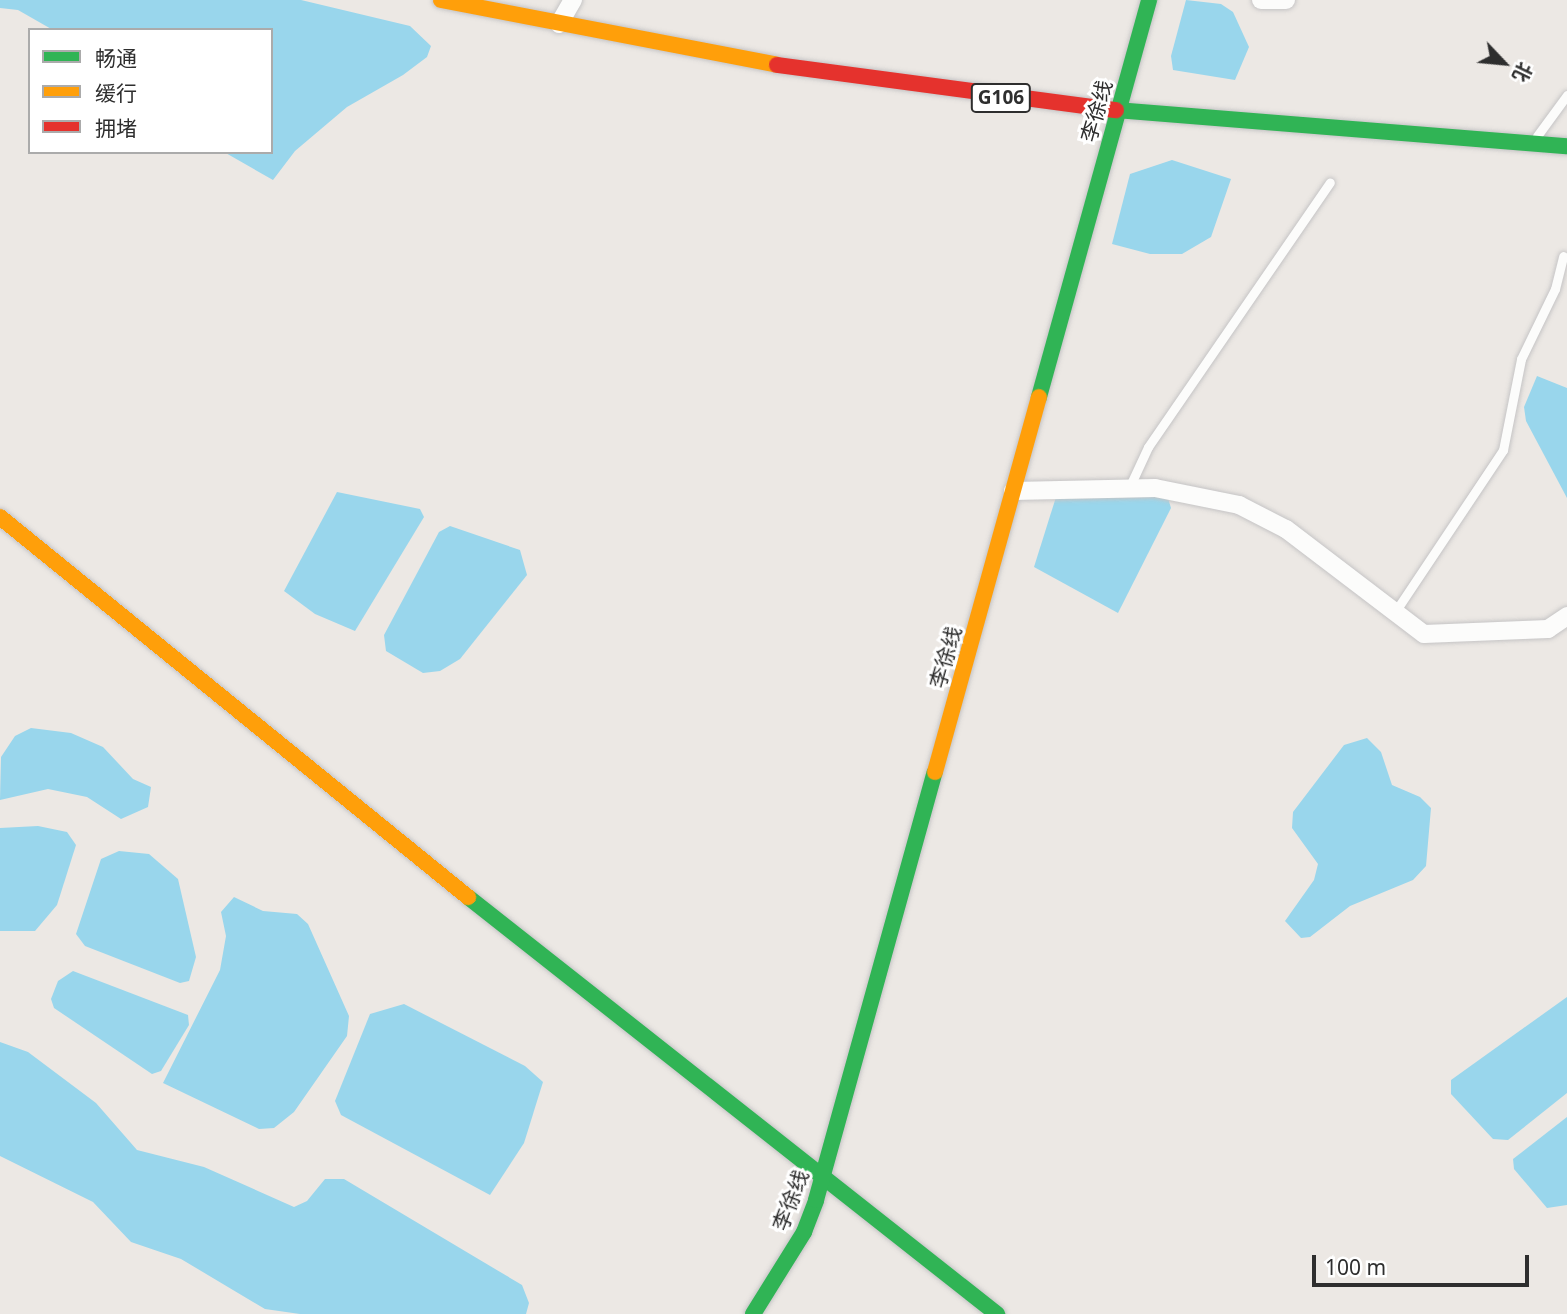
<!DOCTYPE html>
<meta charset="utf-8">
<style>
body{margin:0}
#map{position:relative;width:1567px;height:1314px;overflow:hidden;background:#ece8e4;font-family:"Noto Sans","Noto Sans SC",sans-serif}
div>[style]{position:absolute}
.water>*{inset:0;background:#99d6ec}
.roads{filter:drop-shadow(0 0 2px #c5c4c5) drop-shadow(0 0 2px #c5c4c5)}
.lane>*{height:9px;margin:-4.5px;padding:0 4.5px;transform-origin:4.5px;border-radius:4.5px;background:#fcfcfb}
.street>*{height:18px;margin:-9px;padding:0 9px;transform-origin:9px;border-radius:9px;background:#fcfcfb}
.fast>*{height:16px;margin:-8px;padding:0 8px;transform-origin:8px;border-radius:8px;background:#30b455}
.slow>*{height:16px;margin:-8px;padding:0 8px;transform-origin:8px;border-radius:8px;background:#ff9f0a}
.jam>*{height:16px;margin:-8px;padding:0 8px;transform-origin:8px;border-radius:8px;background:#e5322d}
span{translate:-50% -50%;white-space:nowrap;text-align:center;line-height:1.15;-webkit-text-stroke:6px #fff;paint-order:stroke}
.shield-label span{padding:2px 5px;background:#fff;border:2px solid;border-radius:5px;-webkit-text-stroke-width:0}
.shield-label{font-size:19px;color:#2e2e2e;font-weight:700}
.street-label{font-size:21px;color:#2e2e2e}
.legend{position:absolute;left:28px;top:28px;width:245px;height:126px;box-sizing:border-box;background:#fff;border:2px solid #ababab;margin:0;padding:9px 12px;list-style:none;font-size:21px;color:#2e2e2e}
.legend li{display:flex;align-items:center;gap:14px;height:35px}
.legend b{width:35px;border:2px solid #ababab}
.north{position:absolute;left:1469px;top:28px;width:70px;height:70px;-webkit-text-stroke:5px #fff;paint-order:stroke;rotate:116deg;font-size:19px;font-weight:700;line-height:28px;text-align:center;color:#2e2e2e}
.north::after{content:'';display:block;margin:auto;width:24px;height:32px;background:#2e2e2e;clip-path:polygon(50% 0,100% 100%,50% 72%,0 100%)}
.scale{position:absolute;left:1312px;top:1255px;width:217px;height:32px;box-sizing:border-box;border:4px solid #2e2e2e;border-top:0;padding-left:9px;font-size:21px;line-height:24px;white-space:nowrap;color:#2e2e2e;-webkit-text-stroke:5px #fff;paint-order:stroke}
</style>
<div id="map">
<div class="water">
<div style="clip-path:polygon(0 0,301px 0,410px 26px,431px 46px,427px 57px,403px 75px,347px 107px,295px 151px,273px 180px,224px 152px,271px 152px,271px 30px,53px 30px,18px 10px,0 8px)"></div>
<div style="clip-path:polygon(1186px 0,1221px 4px,1233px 12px,1249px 47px,1235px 80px,1173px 70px,1171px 56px)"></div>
<div style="clip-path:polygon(1172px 160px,1231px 179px,1211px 237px,1182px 254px,1150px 254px,1112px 244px,1130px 174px)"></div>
<div style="clip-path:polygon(1537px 376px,1567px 388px,1567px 498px,1526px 421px,1524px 407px)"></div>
<div style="clip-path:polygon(337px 492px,420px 509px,424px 517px,355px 631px,315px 614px,284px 591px)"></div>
<div style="clip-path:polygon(1154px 495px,1168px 498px,1171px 508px,1118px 613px,1034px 567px,1056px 497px)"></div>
<div style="clip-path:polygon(450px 526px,520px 550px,527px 575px,460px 659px,440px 671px,423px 673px,386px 651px,384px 635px,439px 532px)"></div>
<div style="clip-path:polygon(31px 728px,71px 733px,103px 747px,133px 779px,151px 787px,148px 807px,121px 819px,87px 797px,48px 789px,0 800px,1px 757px,15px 736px)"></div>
<div style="clip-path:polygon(1367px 738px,1381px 752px,1392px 785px,1420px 797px,1431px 808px,1426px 866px,1413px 880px,1350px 906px,1310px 937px,1301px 938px,1285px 921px,1314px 880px,1318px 864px,1292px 828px,1293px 812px,1344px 745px)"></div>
<div style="clip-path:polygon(38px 826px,67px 832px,76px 845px,57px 905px,35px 931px,0 931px,0 828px)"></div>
<div style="clip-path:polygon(119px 851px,149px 854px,178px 879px,196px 957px,189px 981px,180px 983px,85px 946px,76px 934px,101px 859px)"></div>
<div style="clip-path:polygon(234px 897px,263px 911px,297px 914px,308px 924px,349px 1016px,347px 1036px,294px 1112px,274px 1128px,259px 1129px,163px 1083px,220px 970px,226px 936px,221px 912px)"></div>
<div style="clip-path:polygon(73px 971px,188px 1015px,189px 1025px,161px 1071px,152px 1074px,54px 1008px,51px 999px,58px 981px)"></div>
<div style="clip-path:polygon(1567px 997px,1567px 1093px,1508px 1140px,1493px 1139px,1451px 1094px,1451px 1080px)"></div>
<div style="clip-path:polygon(404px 1004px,525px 1066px,543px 1082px,524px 1143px,490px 1195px,341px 1115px,335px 1101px,370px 1014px)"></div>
<div style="clip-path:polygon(0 1042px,28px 1052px,96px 1103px,137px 1150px,204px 1167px,294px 1207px,307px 1201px,325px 1179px,344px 1179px,522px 1285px,529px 1303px,526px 1314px,300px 1314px,265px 1309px,181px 1259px,131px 1242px,93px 1202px,0 1156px)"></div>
<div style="clip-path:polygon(1567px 1117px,1567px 1205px,1547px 1208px,1514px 1169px,1513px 1159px)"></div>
</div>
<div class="roads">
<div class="lane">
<div style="left:1537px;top:136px;width:51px;rotate:-53.8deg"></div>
<div style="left:1129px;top:488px;width:45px;rotate:-65.1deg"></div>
<div style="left:1148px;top:447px;width:321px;rotate:-55.5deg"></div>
<div style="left:1395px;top:612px;width:195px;rotate:-56.3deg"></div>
<div style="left:1503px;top:450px;width:93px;rotate:-78.8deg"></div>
<div style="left:1521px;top:359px;width:78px;rotate:-64.1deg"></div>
<div style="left:1555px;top:289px;width:34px;rotate:-76deg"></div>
</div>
<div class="street">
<div style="left:1261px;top:0;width:25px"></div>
<div style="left:559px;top:24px;width:28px;rotate:-60deg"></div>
<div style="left:1013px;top:491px;width:142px;rotate:-1.2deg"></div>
<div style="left:1155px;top:488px;width:86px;rotate:11.4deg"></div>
<div style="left:1239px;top:505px;width:53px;rotate:27.1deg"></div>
<div style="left:1286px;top:529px;width:173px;rotate:37.3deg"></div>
<div style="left:1424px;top:634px;width:124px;rotate:-2.3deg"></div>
<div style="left:1548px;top:629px;width:23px;rotate:-34deg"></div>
</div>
<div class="fast">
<div style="left:1116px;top:110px;width:452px;rotate:4.6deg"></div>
<div style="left:1039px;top:397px;width:412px;rotate:-74.5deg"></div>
<div style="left:468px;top:897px;width:674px;rotate:38.25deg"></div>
<div style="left:753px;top:1314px;width:97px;rotate:-58.1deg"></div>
<div style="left:804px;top:1232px;width:34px;rotate:-69deg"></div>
<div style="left:816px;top:1200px;width:444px;rotate:-74.5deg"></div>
</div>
<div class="slow">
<div style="left:441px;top:0;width:342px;rotate:10.9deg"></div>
<div style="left:0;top:517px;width:603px;rotate:39.08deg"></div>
<div style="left:935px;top:772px;width:389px;rotate:-74.5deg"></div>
</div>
<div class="jam">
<div style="left:777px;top:65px;width:342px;rotate:7.6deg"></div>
</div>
</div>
<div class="shield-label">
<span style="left:1001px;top:98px">G106</span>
</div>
<div class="street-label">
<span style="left:1096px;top:111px;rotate:-74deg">李徐线</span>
<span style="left:945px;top:657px;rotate:-74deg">李徐线</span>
<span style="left:790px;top:1200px;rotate:-69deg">李徐线</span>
</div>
<ul class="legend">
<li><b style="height:9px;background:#30b455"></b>畅通</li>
<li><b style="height:9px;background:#ff9f0a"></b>缓行</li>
<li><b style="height:9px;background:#e5322d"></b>拥堵</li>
</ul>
<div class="north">北</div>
<div class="scale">100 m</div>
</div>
